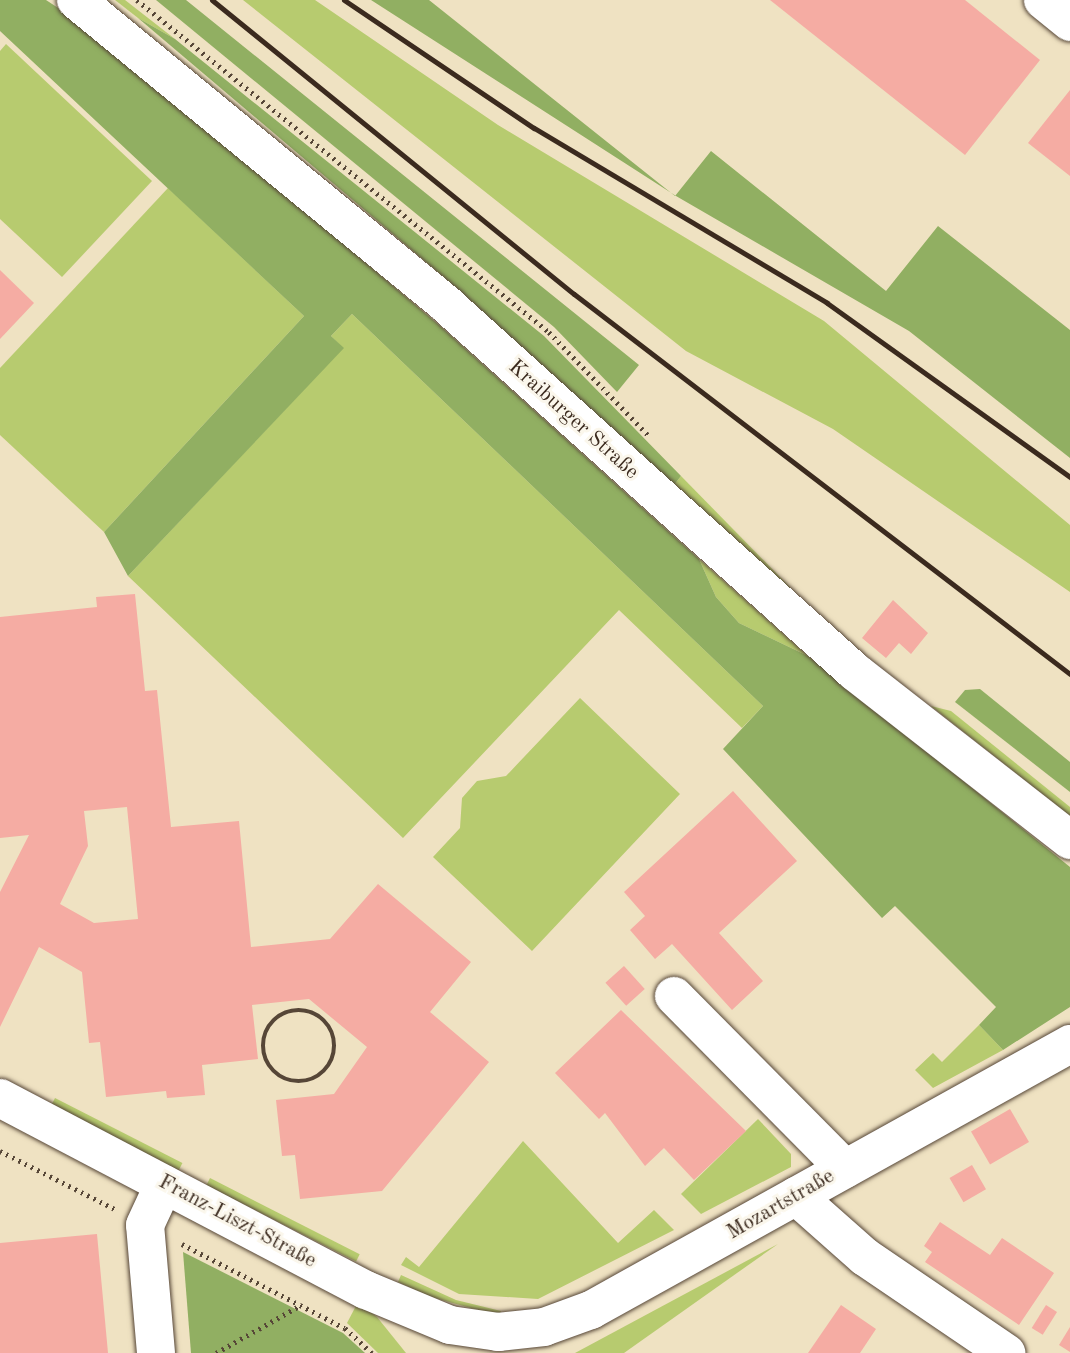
<!DOCTYPE html>
<meta charset="utf-8">
<style>
body{margin:0}
#map{position:relative;width:1070px;height:1353px;overflow:hidden;background:#efe2c2;font-family:"Old Standard TT",serif}
div>[style]{position:absolute}
.green>*{inset:0;background:#b7cb6f;transform-origin:0 0}
.forest>*{inset:0;background:#91af62}
.building>*{inset:0;background:#f5aca3;transform-origin:0 0}
.path>*{height:4.5px;margin-top:-2.25px;transform-origin:0;background:repeating-linear-gradient(90deg,#564637 0 2px,transparent 0 7px)}
.path>.ring{margin:-2.25px;padding:0;box-sizing:content-box;background:none;border:4.5px solid #564637;border-radius:50%}
.roads{filter:drop-shadow(0 0 2px #564637) drop-shadow(0 0 2px #564637)}
.minor>*{height:38px;margin:-19px;padding:0 19px;transform-origin:19px;border-radius:19px;background:#fff}
.major>*{height:38px;margin:-19px;padding:0 19px;transform-origin:19px;border-radius:19px;background:#fff}
.rail>*{height:5px;margin:-2.5px;padding:0 2.5px;transform-origin:2.5px;border-radius:2.5px;background:#3b2a1e}
span{translate:-50% -50%;white-space:nowrap;text-align:center;line-height:1.15;-webkit-text-stroke:6px #fbf7ec;paint-order:stroke}
.street-label{font-size:21px;color:#3b2a1e}
</style>
<div id="map">
<div class="green">
<div style="clip-path:polygon(115px 0,125px 0,175px 39px,138px 18px)"></div>
<div style="clip-path:polygon(243px 0,315px 0,498px 125px,824px 321px,1070px 525px,1070px 592px,833px 429px,686px 351px)"></div>
<div style="clip-path:polygon(6px 44px,152px 181px,62px 277px,0 219px,0 51px)"></div>
<div style="clip-path:polygon(168px 188px,304px 316px,104px 532px,0 435px,0 368px)"></div>
<div style="clip-path:polygon(352px 314px,763px 706px,742px 728px,619px 610px,403px 838px,128px 576px,343px 348px,331px 336px)"></div>
<div style="clip-path:polygon(681px 476px,782px 579px,810px 608px,674px 485px)"></div>
<div style="clip-path:polygon(699px 559px,808px 656px,739px 623px,716px 597px)"></div>
<div style="clip-path:polygon(580px 698px,680px 794px,532px 951px,433px 857px,460px 828px,462px 798px,477px 781px,506px 776px)"></div>
<div style="clip-path:polygon(931px 706px,951px 711px,1070px 807px,1070px 816px)"></div>
<div style="clip-path:polygon(979px 1025px,1003px 1050px,933px 1088px,915px 1070px,933px 1053px,942px 1062px)"></div>
<div style="left:55px;top:1098px;width:143px;height:9px;rotate:27deg"></div>
<div style="clip-path:polygon(758px 1119px,791px 1154px,791px 1167px,701px 1214px,681px 1194px)"></div>
<div style="clip-path:polygon(523px 1141px,618px 1243px,654px 1210px,674px 1230px,538px 1299px,459px 1294px,401px 1265px,406px 1257px,419px 1267px)"></div>
<div style="left:210px;top:1178px;width:168px;height:8px;rotate:27deg"></div>
<div style="clip-path:polygon(778px 1244px,624px 1353px,575px 1353px)"></div>
<div style="clip-path:polygon(401px 1275px,456px 1300px,501px 1311px,500px 1316px,431px 1297px,398px 1282px)"></div>
<div style="clip-path:polygon(358px 1302px,377px 1317px,406px 1353px,378px 1353px,347px 1323px)"></div>
</div>
<div class="forest">
<div style="clip-path:polygon(0 0,46px 0,90px 29px,439px 325px,699px 559px,716px 597px,739px 623px,808px 656px,1070px 867px,1070px 1007px,1003px 1050px,979px 1025px,996px 1007px,895px 906px,882px 918px,723px 749px,763px 706px,352px 314px,331px 336px,344px 348px,128px 576px,104px 532px,304px 316px,0 31px)"></div>
<div style="clip-path:polygon(156px 0,186px 0,639px 365px,617px 392px,554px 327px)"></div>
<div style="clip-path:polygon(371px 0,429px 0,675px 196px,711px 151px,886px 291px,938px 226px,1070px 330px,1070px 458px,909px 331px,676px 196px)"></div>
<div style="clip-path:polygon(138px 18px,175px 39px,544px 336px,681px 476px,674px 485px,459px 290px)"></div>
<div style="clip-path:polygon(980px 689px,1070px 762px,1070px 792px,955px 702px,965px 690px)"></div>
<div style="clip-path:polygon(183px 1252px,343px 1333px,365px 1353px,191px 1353px)"></div>
</div>
<div class="building">
<div style="clip-path:polygon(770px 0,965px 0,1040px 60px,965px 155px)"></div>
<div style="clip-path:polygon(1070px 90px,1070px 176px,1028px 143px)"></div>
<div style="clip-path:polygon(0 270px,34px 303px,0 339px)"></div>
<div style="clip-path:polygon(evenodd,135px 594px,145px 691px,157px 690px,171px 827px,239px 821px,251px 947px,330px 939px,378px 884px,471px 962px,430px 1012px,489px 1062px,382px 1191px,300px 1199px,295px 1155px,282px 1156px,276px 1100px,334px 1094px,367px 1047px,309px 999px,252px 1005px,258px 1059px,202px 1065px,205px 1095px,167px 1098px,166px 1091px,106px 1097px,100px 1042px,89px 1043px,82px 972px,39px 947px,0 1027px,0 892px,29px 835px,0 838px,0 617px,97px 607px,96px 597px,135px 594px,127px 807px,138px 919px,94px 923px,60px 904px,88px 846px,84px 811px,127px 807px)"></div>
<div style="clip-path:polygon(893px 600px,928px 633px,911px 654px,899px 643px,886px 658px,862px 638px)"></div>
<div style="clip-path:polygon(733px 791px,797px 861px,719px 933px,763px 981px,732px 1010px,672px 944px,655px 959px,630px 930px,645px 916px,624px 892px)"></div>
<div style="left:624px;top:966px;width:31px;height:25px;rotate:48deg"></div>
<div style="clip-path:polygon(621px 1010px,746px 1131px,694px 1180px,664px 1148px,645px 1166px,605px 1113px,599px 1119px,555px 1073px)"></div>
<div style="left:1010px;top:1109px;width:38px;height:45px;rotate:60deg"></div>
<div style="left:972px;top:1165px;width:28px;height:26px;rotate:60deg"></div>
<div style="clip-path:polygon(940px 1222px,990px 1255px,1002px 1238px,1054px 1273px,1019px 1325px,925px 1262px,932px 1252px,924px 1246px)"></div>
<div style="clip-path:polygon(97px 1234px,108px 1353px,0 1353px,0 1243px)"></div>
<div style="clip-path:polygon(841px 1305px,876px 1329px,860px 1353px,808px 1353px)"></div>
<div style="left:1046px;top:1305px;width:13px;height:27px;rotate:32deg"></div>
<div style="clip-path:polygon(1070px 1327px,1070px 1352px,1059px 1345px)"></div>
</div>
<div class="path">
<div style="left:137px;top:0;width:529px;rotate:38.86deg"></div>
<div style="left:549px;top:332px;width:146px;rotate:46.1deg"></div>
<div class="ring" style="left:263px;top:1010px;width:67.5px;height:67.5px"></div>
<div style="left:0;top:1151px;width:129px;rotate:26.8deg"></div>
<div style="left:182px;top:1244px;width:183px;rotate:27.3deg"></div>
<div style="left:345px;top:1328px;width:37px;rotate:43deg"></div>
<div style="left:216px;top:1353px;width:98px;rotate:-29.5deg"></div>
</div>
<div class="roads">
<div class="minor">
<div style="left:1043px;top:0;width:35px;rotate:39deg"></div>
<div style="left:674px;top:996px;width:243px;rotate:45.3deg"></div>
<div style="left:0;top:1098px;width:413px;rotate:27.7deg"></div>
<div style="left:366px;top:1290px;width:91px;rotate:22.6deg"></div>
<div style="left:450px;top:1325px;width:49px;rotate:8.3deg"></div>
<div style="left:498px;top:1332px;width:46px;rotate:-6.2deg"></div>
<div style="left:544px;top:1327px;width:50px;rotate:-19.9deg"></div>
<div style="left:591px;top:1310px;width:548px;rotate:-29.04deg"></div>
<div style="left:796px;top:1196px;width:92px;rotate:41.5deg"></div>
<div style="left:865px;top:1257px;width:171px;rotate:34.2deg"></div>
<div style="left:156px;top:1353px;width:128px;rotate:-94.9deg"></div>
<div style="left:145px;top:1225px;width:45px;rotate:-65.1deg"></div>
</div>
<div class="major">
<div style="left:76px;top:0;width:482px;rotate:39.4deg"></div>
<div style="left:448px;top:306px;width:547px;rotate:41.96deg"></div>
<div style="left:855px;top:672px;width:273px;rotate:38deg"></div>
</div>
</div>
<div class="rail">
<div style="left:212px;top:0;width:466px;rotate:39.1deg"></div>
<div style="left:574px;top:294px;width:625px;rotate:37.46deg"></div>
<div style="left:344px;top:0;width:229px;rotate:34deg"></div>
<div style="left:534px;top:128px;width:341px;rotate:30.8deg"></div>
<div style="left:827px;top:303px;width:299px;rotate:35.6deg"></div>
</div>
<div class="street-label">
<span style="left:573px;top:420px;rotate:42deg">Kraiburger Straße</span>
<span style="left:781px;top:1205px;rotate:-30deg">Mozartstraße</span>
<span style="left:237px;top:1222px;rotate:28deg">Franz-Liszt-Straße</span>
</div>
</div>
